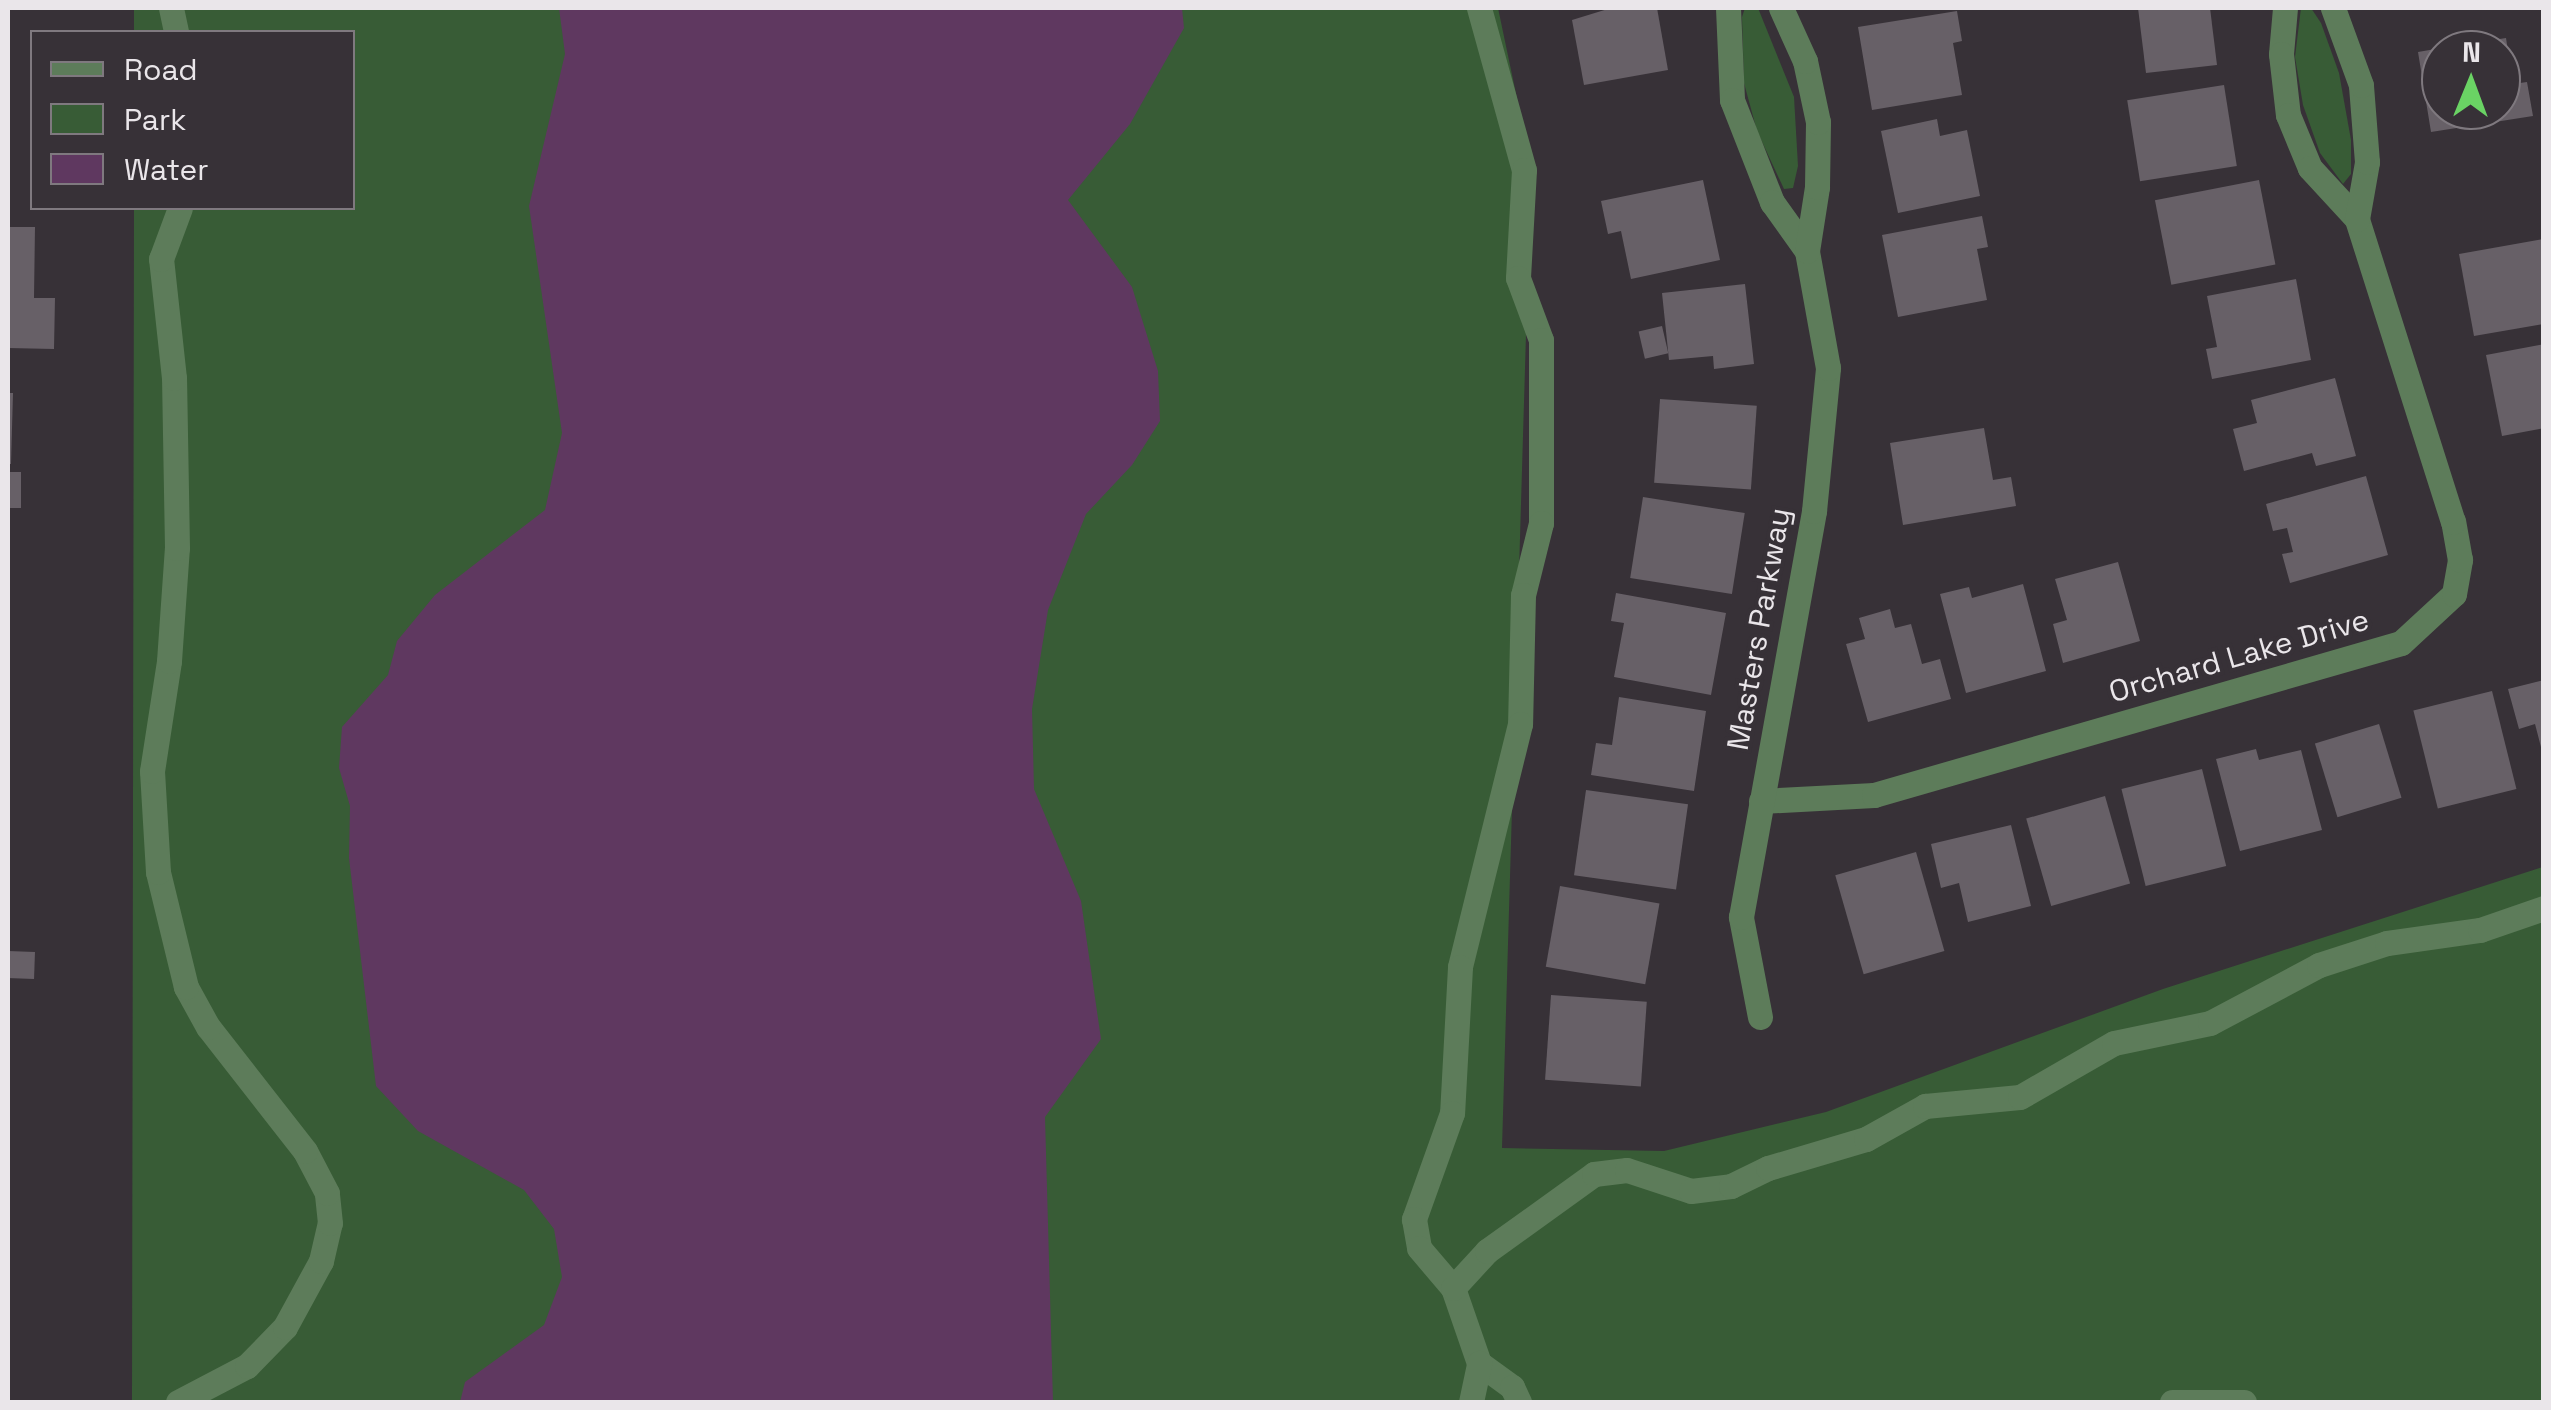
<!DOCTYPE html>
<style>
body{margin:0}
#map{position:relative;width:2551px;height:1410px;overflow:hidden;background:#373137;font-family:"Space Grotesk",sans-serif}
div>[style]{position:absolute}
.green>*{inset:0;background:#385c36}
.water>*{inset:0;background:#5f3860}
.building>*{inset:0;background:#676067;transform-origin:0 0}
.minor>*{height:25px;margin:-12.5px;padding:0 12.5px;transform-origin:12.5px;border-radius:12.5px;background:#5d7c5a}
span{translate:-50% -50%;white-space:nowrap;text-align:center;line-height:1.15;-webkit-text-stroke:8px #373137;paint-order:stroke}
.street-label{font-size:30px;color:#eae6ea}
.frame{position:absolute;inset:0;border:10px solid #eae6ea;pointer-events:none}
.legend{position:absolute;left:30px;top:30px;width:325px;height:180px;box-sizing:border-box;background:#373137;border:2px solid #7f797f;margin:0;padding:12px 18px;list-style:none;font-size:30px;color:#eae6ea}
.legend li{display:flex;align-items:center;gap:20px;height:50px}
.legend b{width:50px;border:2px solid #7f797f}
.north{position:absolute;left:2421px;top:30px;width:100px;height:100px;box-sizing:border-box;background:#373137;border:2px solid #7f797f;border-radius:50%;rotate:1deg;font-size:28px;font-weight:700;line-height:40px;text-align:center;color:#eae6ea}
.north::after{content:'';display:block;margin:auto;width:35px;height:45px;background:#6ad364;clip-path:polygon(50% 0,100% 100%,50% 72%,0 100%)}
</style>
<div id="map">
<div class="green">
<div style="clip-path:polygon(134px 8px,1498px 8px,1531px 165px,1502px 1148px,1664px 1151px,1826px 1112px,2163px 989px,2543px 867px,2543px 1402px,132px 1402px,134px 208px,352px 208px,352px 32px,134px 32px)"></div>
<div style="clip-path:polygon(1758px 8px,1794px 97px,1798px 166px,1793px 188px,1784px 189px,1757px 131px,1744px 83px,1742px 17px,1745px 8px)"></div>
<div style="clip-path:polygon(2301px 8px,2311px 8px,2321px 23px,2339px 73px,2351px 140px,2351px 174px,2343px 184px,2320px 153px,2303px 105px,2295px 57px)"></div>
</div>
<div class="water">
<div style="clip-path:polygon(559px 8px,1182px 8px,1184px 28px,1130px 124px,1068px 200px,1132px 287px,1158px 371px,1160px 421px,1132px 465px,1086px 514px,1048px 610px,1032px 709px,1034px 789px,1081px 901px,1101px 1039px,1045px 1117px,1053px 1402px,460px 1402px,465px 1382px,544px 1325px,562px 1277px,554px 1229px,524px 1190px,418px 1131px,376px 1086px,349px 858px,350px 806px,339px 768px,342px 727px,388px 675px,397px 641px,435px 595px,545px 510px,562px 433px,529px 206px,565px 54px)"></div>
</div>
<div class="building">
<div style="clip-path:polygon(1611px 8px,1657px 8px,1668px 70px,1584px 85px,1572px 20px)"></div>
<div style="clip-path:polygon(2138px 8px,2210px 8px,2217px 65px,2146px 73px)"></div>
<div style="clip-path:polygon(1957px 11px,1962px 41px,1953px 43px,1962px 95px,1872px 110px,1858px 27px)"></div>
<div style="clip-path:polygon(2506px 38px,2513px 84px,2527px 82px,2533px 116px,2431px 132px,2418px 52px,2441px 48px,2441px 110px,2501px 110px,2501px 50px,2442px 48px)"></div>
<div style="left:2224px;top:85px;width:82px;height:98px;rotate:81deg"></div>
<div style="clip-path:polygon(1937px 119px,1940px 136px,1967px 130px,1980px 196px,1898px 213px,1881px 131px)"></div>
<div style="clip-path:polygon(1703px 180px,1720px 260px,1631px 279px,1621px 231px,1608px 234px,1601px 201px)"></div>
<div style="left:2259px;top:180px;width:86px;height:106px;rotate:79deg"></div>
<div style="clip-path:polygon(1982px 216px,1988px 247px,1977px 249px,1987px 300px,1898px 317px,1882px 235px)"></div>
<div style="clip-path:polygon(8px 227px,35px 227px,34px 298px,55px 298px,54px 349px,8px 348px)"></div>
<div style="clip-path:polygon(2544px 239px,2544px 324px,2474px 336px,2459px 254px)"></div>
<div style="clip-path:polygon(2296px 279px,2311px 360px,2212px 379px,2206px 349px,2217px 347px,2207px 296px)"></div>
<div style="clip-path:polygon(1745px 284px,1754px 364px,1714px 369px,1713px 356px,1669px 360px,1662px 293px)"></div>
<div style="left:1662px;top:326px;width:28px;height:24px;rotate:77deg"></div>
<div style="clip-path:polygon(2544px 344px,2544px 428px,2502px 436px,2486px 355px)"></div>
<div style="clip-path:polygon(2335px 378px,2356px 456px,2316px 466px,2312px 453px,2244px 471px,2233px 429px,2257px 423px,2251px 400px)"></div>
<div style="clip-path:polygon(8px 393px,13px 393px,11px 464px,8px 464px)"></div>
<div style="left:1660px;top:399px;width:97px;height:84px;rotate:4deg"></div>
<div style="clip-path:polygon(1984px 428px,1993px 480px,2011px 477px,2016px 506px,1903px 525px,1890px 443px)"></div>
<div style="left:8px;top:472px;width:13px;height:36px"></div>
<div style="clip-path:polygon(2366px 476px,2388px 555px,2290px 583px,2282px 554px,2293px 552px,2287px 528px,2273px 531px,2266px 504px)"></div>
<div style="left:1643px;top:497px;width:103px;height:82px;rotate:9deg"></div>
<div style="clip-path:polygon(2118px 562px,2140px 641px,2063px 663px,2053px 624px,2067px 620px,2055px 579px)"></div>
<div style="clip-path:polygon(2023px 584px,2046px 671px,1966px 693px,1940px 594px,1969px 587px,1972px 598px)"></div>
<div style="clip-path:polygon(1616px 593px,1726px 613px,1711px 695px,1614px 677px,1624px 623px,1611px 621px)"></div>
<div style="clip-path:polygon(1890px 609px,1895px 628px,1911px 624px,1922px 664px,1940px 659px,1951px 699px,1868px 722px,1846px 644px,1865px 639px,1859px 618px)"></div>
<div style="clip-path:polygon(2544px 680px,2544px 751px,2542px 751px,2535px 724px,2519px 729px,2508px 689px)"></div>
<div style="left:2492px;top:691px;width:101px;height:81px;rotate:76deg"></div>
<div style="clip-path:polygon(1619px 697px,1706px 711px,1694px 791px,1591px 775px,1596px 743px,1612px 745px)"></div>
<div style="left:2379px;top:724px;width:77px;height:67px;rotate:73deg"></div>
<div style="clip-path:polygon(2256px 749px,2259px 760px,2301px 750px,2322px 830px,2240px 851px,2216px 759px)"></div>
<div style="left:2202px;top:769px;width:100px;height:83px;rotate:76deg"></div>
<div style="left:1586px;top:790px;width:103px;height:86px;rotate:8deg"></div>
<div style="left:2105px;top:796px;width:91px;height:82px;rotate:74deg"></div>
<div style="clip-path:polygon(2011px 825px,2031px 906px,1968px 922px,1959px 883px,1941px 888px,1931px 844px)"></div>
<div style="left:1916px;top:852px;width:103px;height:84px;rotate:74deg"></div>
<div style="left:1560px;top:886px;width:101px;height:82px;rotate:10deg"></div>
<div style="left:8px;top:951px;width:27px;height:27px;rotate:2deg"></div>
<div style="left:1551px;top:995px;width:96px;height:85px;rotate:4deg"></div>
</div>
<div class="minor">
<div style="left:171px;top:8px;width:25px;rotate:78deg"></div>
<div style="left:1479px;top:8px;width:168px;rotate:74.5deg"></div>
<div style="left:1524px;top:170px;width:108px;rotate:93.2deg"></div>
<div style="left:1518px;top:278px;width:66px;rotate:69.6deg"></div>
<div style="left:1541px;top:340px;width:183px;rotate:90deg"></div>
<div style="left:1541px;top:523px;width:74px;rotate:104deg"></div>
<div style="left:1523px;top:595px;width:129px;rotate:91.3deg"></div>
<div style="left:1520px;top:724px;width:250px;rotate:103.9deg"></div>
<div style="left:1460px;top:967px;width:146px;rotate:93.1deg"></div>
<div style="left:1452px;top:1113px;width:113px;rotate:109.7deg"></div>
<div style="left:1414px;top:1219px;width:29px;rotate:80deg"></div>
<div style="left:1419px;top:1248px;width:52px;rotate:49.6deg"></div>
<div style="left:1453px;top:1288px;width:79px;rotate:70.9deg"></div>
<div style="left:1479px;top:1363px;width:41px;rotate:36deg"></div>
<div style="left:1512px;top:1387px;width:17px;rotate:65deg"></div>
<div style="left:1728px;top:8px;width:92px;rotate:87.5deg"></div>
<div style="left:1732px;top:100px;width:110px;rotate:68.6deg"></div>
<div style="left:1772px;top:202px;width:60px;rotate:54.5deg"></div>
<div style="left:2285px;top:8px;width:46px;rotate:95deg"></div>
<div style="left:2281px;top:54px;width:61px;rotate:83.5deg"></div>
<div style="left:2288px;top:115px;width:57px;rotate:67.5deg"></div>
<div style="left:2310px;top:168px;width:69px;rotate:47.3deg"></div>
<div style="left:1761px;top:801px;width:113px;rotate:-3deg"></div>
<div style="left:1874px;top:795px;width:548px;rotate:-16.09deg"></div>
<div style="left:2401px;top:643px;width:72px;rotate:-42.8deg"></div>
<div style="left:2454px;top:594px;width:35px;rotate:-80deg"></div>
<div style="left:2460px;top:560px;width:39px;rotate:-100deg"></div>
<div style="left:2453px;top:522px;width:318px;rotate:-107.6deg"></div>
<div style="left:2357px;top:219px;width:58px;rotate:-80deg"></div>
<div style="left:2367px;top:162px;width:77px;rotate:-94.5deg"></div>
<div style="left:2361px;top:85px;width:82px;rotate:-110deg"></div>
<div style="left:1760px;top:1017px;width:102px;rotate:-100.8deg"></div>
<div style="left:1741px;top:917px;width:413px;rotate:-79.8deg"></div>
<div style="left:1814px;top:511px;width:144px;rotate:-84.4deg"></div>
<div style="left:1828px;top:368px;width:119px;rotate:-100.2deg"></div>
<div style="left:1807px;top:251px;width:65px;rotate:-81.1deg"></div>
<div style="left:1817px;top:187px;width:65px;rotate:-89.1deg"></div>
<div style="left:1818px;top:122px;width:62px;rotate:-102deg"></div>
<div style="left:1805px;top:61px;width:58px;rotate:-114.4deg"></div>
<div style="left:1453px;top:1288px;width:50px;rotate:-47.4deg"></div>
<div style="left:1487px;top:1251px;width:132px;rotate:-35.7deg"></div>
<div style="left:1594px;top:1174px;width:33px;rotate:-7deg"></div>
<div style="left:1627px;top:1170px;width:67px;rotate:18.2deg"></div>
<div style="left:1691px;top:1191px;width:40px;rotate:-7.1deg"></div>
<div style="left:1731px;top:1186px;width:41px;rotate:-25.9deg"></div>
<div style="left:1768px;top:1168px;width:102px;rotate:-16.5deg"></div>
<div style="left:1866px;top:1139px;width:68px;rotate:-29.2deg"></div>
<div style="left:1925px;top:1106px;width:95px;rotate:-5.4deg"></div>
<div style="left:2020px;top:1097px;width:108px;rotate:-29.9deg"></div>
<div style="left:2114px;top:1043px;width:98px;rotate:-11.8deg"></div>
<div style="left:2210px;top:1023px;width:123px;rotate:-28deg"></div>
<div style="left:2319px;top:965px;width:71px;rotate:-17.9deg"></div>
<div style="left:2387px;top:943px;width:94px;rotate:-8deg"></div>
<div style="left:2480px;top:930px;width:68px;rotate:-19deg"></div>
<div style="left:178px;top:1402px;width:78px;rotate:-27.6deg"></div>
<div style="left:247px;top:1366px;width:54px;rotate:-45.7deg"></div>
<div style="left:285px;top:1327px;width:75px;rotate:-61.4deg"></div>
<div style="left:321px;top:1261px;width:39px;rotate:-77deg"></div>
<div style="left:330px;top:1223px;width:30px;rotate:-96deg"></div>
<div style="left:327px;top:1193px;width:47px;rotate:-117.6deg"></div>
<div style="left:305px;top:1151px;width:157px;rotate:-128deg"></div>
<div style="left:208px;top:1027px;width:46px;rotate:-118.8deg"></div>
<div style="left:186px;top:987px;width:118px;rotate:-103.7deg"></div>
<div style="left:158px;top:872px;width:101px;rotate:-93.4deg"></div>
<div style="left:152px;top:771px;width:111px;rotate:-81.2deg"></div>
<div style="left:169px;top:661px;width:113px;rotate:-86deg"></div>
<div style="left:177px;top:548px;width:170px;rotate:-91deg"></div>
<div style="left:174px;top:378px;width:120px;rotate:-96.2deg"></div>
<div style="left:161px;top:259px;width:54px;rotate:-69.6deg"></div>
<div style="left:1471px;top:1402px;width:40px;rotate:-78deg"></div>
<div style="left:2172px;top:1402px;width:72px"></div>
</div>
<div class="street-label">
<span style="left:1759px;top:629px;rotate:-80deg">Masters Parkway</span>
<span style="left:2239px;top:656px;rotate:-16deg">Orchard Lake Drive</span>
</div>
<div class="frame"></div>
<ul class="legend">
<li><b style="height:12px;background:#5d7c5a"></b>Road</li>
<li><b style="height:28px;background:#385c36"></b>Park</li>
<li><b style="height:28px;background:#5f3860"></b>Water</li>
</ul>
<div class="north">N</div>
</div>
